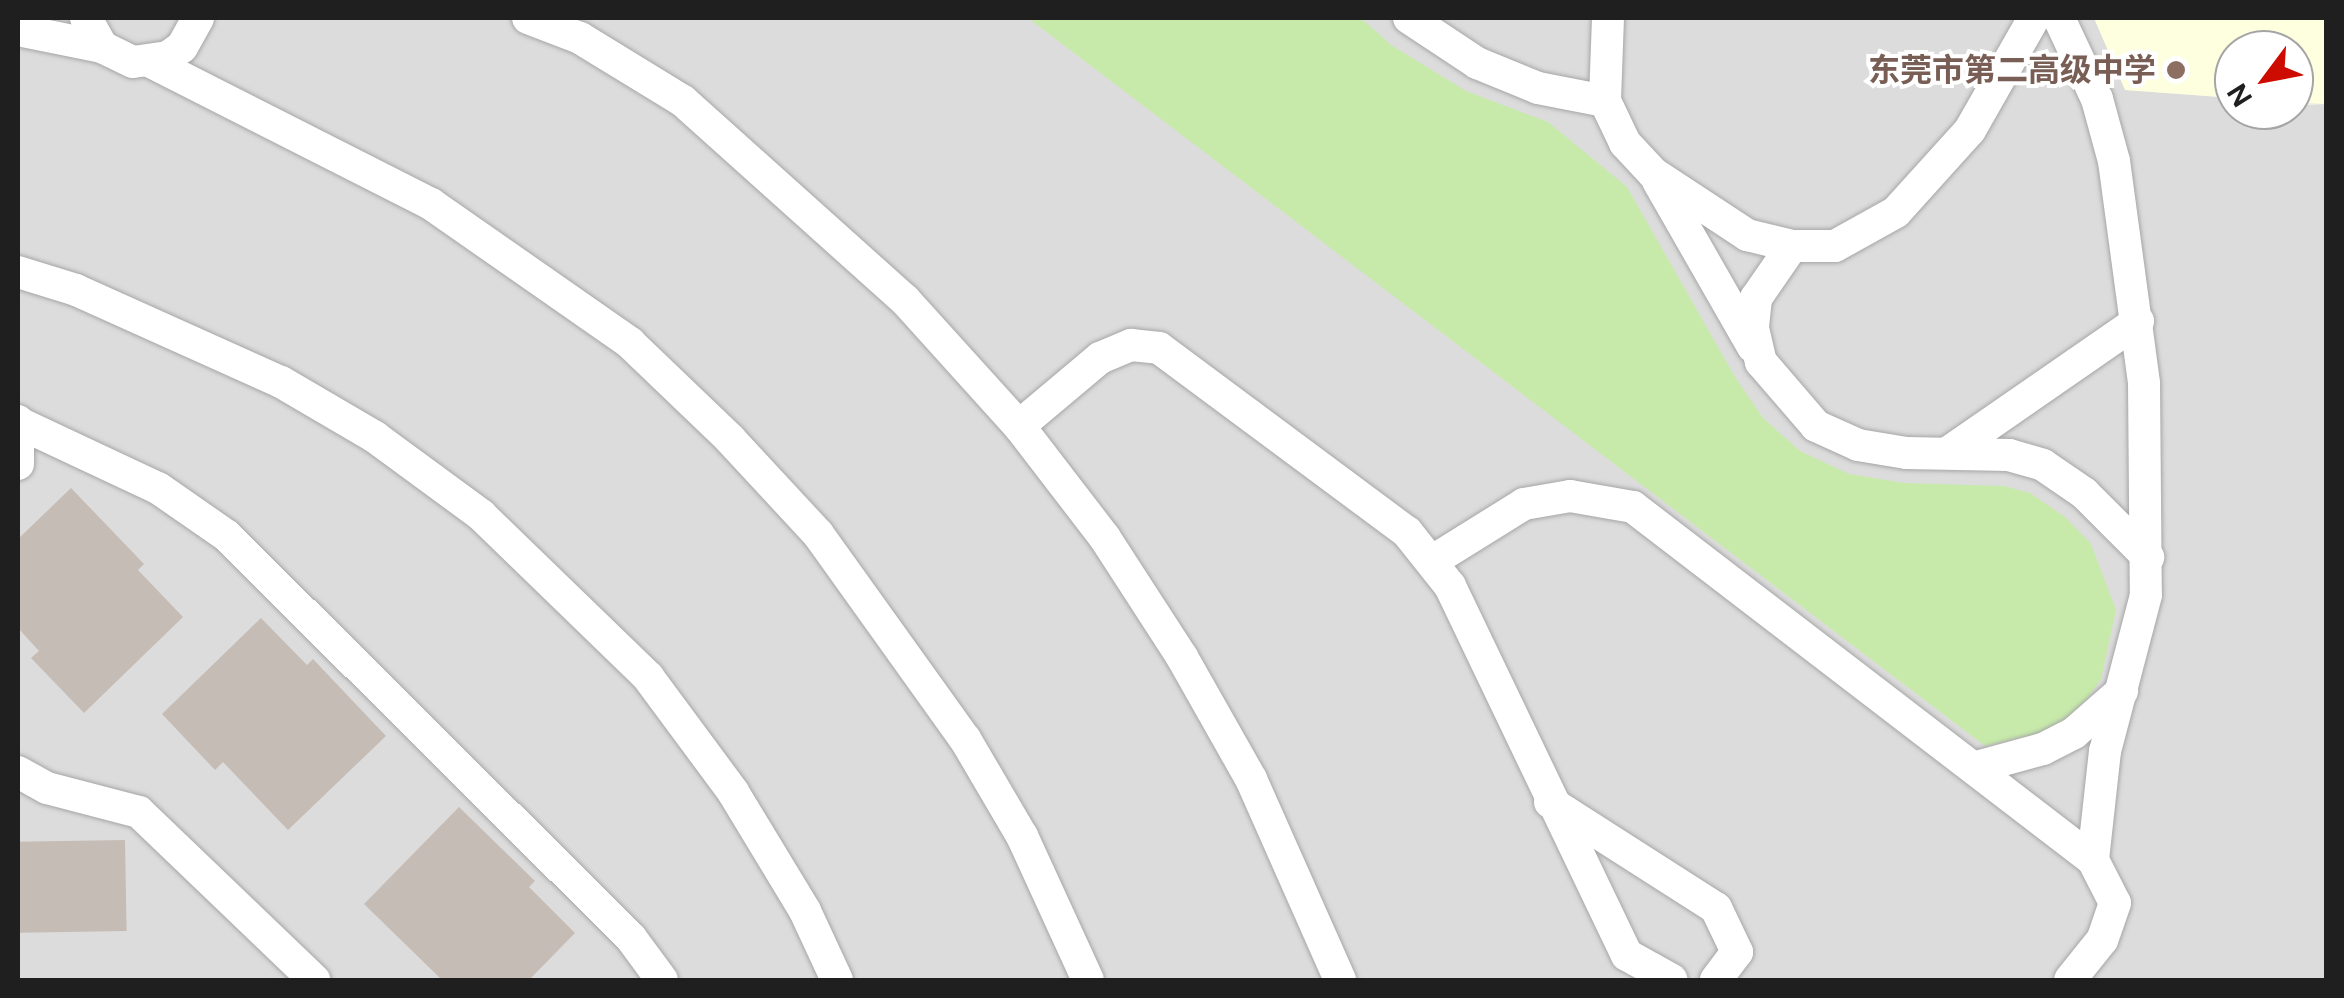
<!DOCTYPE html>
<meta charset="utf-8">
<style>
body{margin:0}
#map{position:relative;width:2344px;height:998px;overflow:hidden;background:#f0ede5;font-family:"DM Sans","Noto Sans SC",sans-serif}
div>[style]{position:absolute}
.residential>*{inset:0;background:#dddcdc}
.education>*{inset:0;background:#fdffdf}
.grass>*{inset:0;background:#c7eaab}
.building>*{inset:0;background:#c5bcb5;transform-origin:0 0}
.roads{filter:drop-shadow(0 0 2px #a6a6a6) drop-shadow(0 0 2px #a6a6a6)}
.minor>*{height:32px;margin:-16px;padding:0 16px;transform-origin:16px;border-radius:16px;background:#fff}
.dots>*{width:28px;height:28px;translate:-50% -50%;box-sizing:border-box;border:5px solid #fff;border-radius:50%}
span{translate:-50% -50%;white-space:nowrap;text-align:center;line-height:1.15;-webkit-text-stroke:8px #fff;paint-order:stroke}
.education-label{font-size:32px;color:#785e54;font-weight:700}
.right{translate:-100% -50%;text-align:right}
.frame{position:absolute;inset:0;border:20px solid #1f1f1f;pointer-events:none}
.north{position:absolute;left:2214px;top:30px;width:100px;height:100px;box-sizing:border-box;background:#fff;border:2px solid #a5a5a5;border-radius:50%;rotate:238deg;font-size:28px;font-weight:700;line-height:40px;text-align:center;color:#1f1f1f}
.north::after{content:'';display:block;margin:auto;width:35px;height:45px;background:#ce0b00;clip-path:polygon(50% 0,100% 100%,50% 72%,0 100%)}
</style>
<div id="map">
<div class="residential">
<div style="clip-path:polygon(18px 18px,2094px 18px,2126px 90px,2234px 98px,2234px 110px,2326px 104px,2326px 980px,18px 980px)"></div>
</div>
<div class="education">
<div style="clip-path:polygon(2094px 18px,2326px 18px,2326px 104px,2294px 102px,2294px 50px,2234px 50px,2234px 98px,2125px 90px)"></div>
</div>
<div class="grass">
<div style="clip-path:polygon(1028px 18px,1361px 18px,1391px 45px,1466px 91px,1548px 122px,1627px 187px,1735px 377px,1763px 418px,1800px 451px,1849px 474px,1904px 483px,2004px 486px,2030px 493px,2065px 517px,2091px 544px,2116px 610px,2101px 679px,2081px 708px,2053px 730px,1985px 746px)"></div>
</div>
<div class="building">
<div style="clip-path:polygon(71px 488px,144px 564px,138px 570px,183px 617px,84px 713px,31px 658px,39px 651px,18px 628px,18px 539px)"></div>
<div style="clip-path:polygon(261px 618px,307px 665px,313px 659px,386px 736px,288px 830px,223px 762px,215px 770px,162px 714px)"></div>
<div style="clip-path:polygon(459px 807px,535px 881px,529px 887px,575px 933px,529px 980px,442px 980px,364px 904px)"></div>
<div style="left:125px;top:840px;width:91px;height:107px;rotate:89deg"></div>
</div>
<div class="roads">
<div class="minor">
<div style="left:86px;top:18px;width:33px;rotate:61deg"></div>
<div style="left:102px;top:47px;width:34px;rotate:26deg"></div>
<div style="left:133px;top:62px;width:35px;rotate:-8deg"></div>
<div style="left:168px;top:57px;width:17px;rotate:-36deg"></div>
<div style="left:182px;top:47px;width:33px;rotate:-61deg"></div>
<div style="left:528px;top:18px;width:56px;rotate:21deg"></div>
<div style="left:580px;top:38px;width:121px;rotate:31.5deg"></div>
<div style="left:683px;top:101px;width:298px;rotate:41.9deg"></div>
<div style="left:905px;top:300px;width:170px;rotate:47.9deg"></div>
<div style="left:1019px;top:426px;width:141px;rotate:52.5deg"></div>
<div style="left:1105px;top:538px;width:142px;rotate:57.1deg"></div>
<div style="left:1182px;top:657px;width:140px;rotate:60.5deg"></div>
<div style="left:1251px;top:779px;width:220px;rotate:66.1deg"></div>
<div style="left:1409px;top:18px;width:82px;rotate:33.5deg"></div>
<div style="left:1477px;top:63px;width:66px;rotate:22.3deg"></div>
<div style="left:1538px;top:88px;width:68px;rotate:11deg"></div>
<div style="left:1608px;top:18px;width:83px;rotate:92.1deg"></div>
<div style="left:1605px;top:101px;width:47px;rotate:64.5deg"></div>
<div style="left:1625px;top:143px;width:41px;rotate:47deg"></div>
<div style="left:1653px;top:173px;width:113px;rotate:33.4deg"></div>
<div style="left:1747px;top:235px;width:46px;rotate:13.7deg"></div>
<div style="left:1792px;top:246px;width:43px"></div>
<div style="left:1835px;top:246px;width:70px;rotate:-29.1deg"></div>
<div style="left:1896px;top:212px;width:110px;rotate:-47.9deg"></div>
<div style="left:1970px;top:130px;width:129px;rotate:-60.3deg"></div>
<div style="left:2059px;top:18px;width:89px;rotate:64.9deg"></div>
<div style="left:2097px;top:99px;width:64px;rotate:74.7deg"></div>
<div style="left:2114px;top:161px;width:225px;rotate:82.3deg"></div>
<div style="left:2144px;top:384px;width:211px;rotate:89.5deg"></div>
<div style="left:2146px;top:595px;width:161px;rotate:104.7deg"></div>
<div style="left:2105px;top:751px;width:110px;rotate:96.3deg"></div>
<div style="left:18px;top:30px;width:86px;rotate:11.4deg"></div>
<div style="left:151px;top:62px;width:314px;rotate:26.9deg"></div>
<div style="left:431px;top:204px;width:243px;rotate:34.9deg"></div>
<div style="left:630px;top:343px;width:139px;rotate:43.8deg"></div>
<div style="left:730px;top:439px;width:129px;rotate:47.2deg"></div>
<div style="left:818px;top:534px;width:252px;rotate:54.4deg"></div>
<div style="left:965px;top:739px;width:113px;rotate:59.6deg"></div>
<div style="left:1022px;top:836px;width:158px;rotate:65.4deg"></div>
<div style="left:1658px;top:181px;width:191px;rotate:60.2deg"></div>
<div style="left:1792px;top:246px;width:63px;rotate:124.7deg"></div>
<div style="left:1756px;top:298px;width:30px;rotate:96deg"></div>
<div style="left:1753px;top:328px;width:35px;rotate:77deg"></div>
<div style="left:1761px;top:362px;width:84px;rotate:49.3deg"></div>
<div style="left:1816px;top:426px;width:46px;rotate:24.3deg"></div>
<div style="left:1858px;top:445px;width:49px;rotate:9.5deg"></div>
<div style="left:1906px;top:453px;width:103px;rotate:1.1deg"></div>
<div style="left:2009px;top:455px;width:35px;rotate:16deg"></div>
<div style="left:2043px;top:465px;width:50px;rotate:34.3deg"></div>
<div style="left:2084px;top:493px;width:91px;rotate:45deg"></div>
<div style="left:18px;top:272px;width:61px;rotate:17.2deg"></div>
<div style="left:76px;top:290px;width:225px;rotate:24.2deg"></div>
<div style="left:281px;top:382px;width:109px;rotate:30.3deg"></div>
<div style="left:375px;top:437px;width:132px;rotate:36.3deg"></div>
<div style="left:481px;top:515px;width:233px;rotate:44.1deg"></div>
<div style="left:648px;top:677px;width:143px;rotate:53.5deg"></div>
<div style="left:733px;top:792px;width:139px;rotate:58.8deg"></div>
<div style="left:805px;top:911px;width:76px;rotate:65.1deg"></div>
<div style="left:18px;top:421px;width:43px;rotate:90deg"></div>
<div style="left:19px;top:423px;width:153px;rotate:25.1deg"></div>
<div style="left:158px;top:488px;width:84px;rotate:34.8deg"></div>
<div style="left:227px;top:536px;width:570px;rotate:44.86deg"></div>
<div style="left:631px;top:938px;width:52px;rotate:53.6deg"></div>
<div style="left:1019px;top:426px;width:106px;rotate:-40deg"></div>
<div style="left:1100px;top:358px;width:34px;rotate:-23deg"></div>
<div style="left:1131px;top:345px;width:28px;rotate:6deg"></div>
<div style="left:1159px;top:348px;width:309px;rotate:36.6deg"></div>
<div style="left:1407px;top:532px;width:69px;rotate:51.5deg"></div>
<div style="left:1450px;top:586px;width:409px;rotate:64.4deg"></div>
<div style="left:1627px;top:955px;width:51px;rotate:29.1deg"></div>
<div style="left:1949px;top:452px;width:230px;rotate:-34.7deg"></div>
<div style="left:1434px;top:560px;width:106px;rotate:-31.9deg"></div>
<div style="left:1524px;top:504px;width:47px;rotate:-9.9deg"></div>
<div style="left:1570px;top:496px;width:64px;rotate:9.9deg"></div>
<div style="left:1633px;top:507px;width:580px;rotate:37.5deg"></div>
<div style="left:2093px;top:860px;width:48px;rotate:62.9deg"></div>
<div style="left:2115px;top:903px;width:39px;rotate:109deg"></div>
<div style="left:2102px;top:940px;width:51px;rotate:128.7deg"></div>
<div style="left:1977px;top:767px;width:68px;rotate:-15.3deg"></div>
<div style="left:2043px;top:749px;width:35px;rotate:-27deg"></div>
<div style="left:2074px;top:733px;width:64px;rotate:-41.2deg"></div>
<div style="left:18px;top:772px;width:33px;rotate:29deg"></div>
<div style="left:47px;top:788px;width:95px;rotate:14.6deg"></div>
<div style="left:139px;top:812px;width:243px;rotate:43.8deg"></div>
<div style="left:1550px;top:802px;width:197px;rotate:32.6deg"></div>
<div style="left:1716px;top:908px;width:49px;rotate:64.5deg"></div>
<div style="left:1737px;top:952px;width:35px;rotate:127deg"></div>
</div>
</div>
<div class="dots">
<div style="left:2176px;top:70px;background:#8d6e63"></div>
</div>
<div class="education-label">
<span class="right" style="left:2156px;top:70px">东莞市第二高级中学</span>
</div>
<div class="frame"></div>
<div class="north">N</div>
</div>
